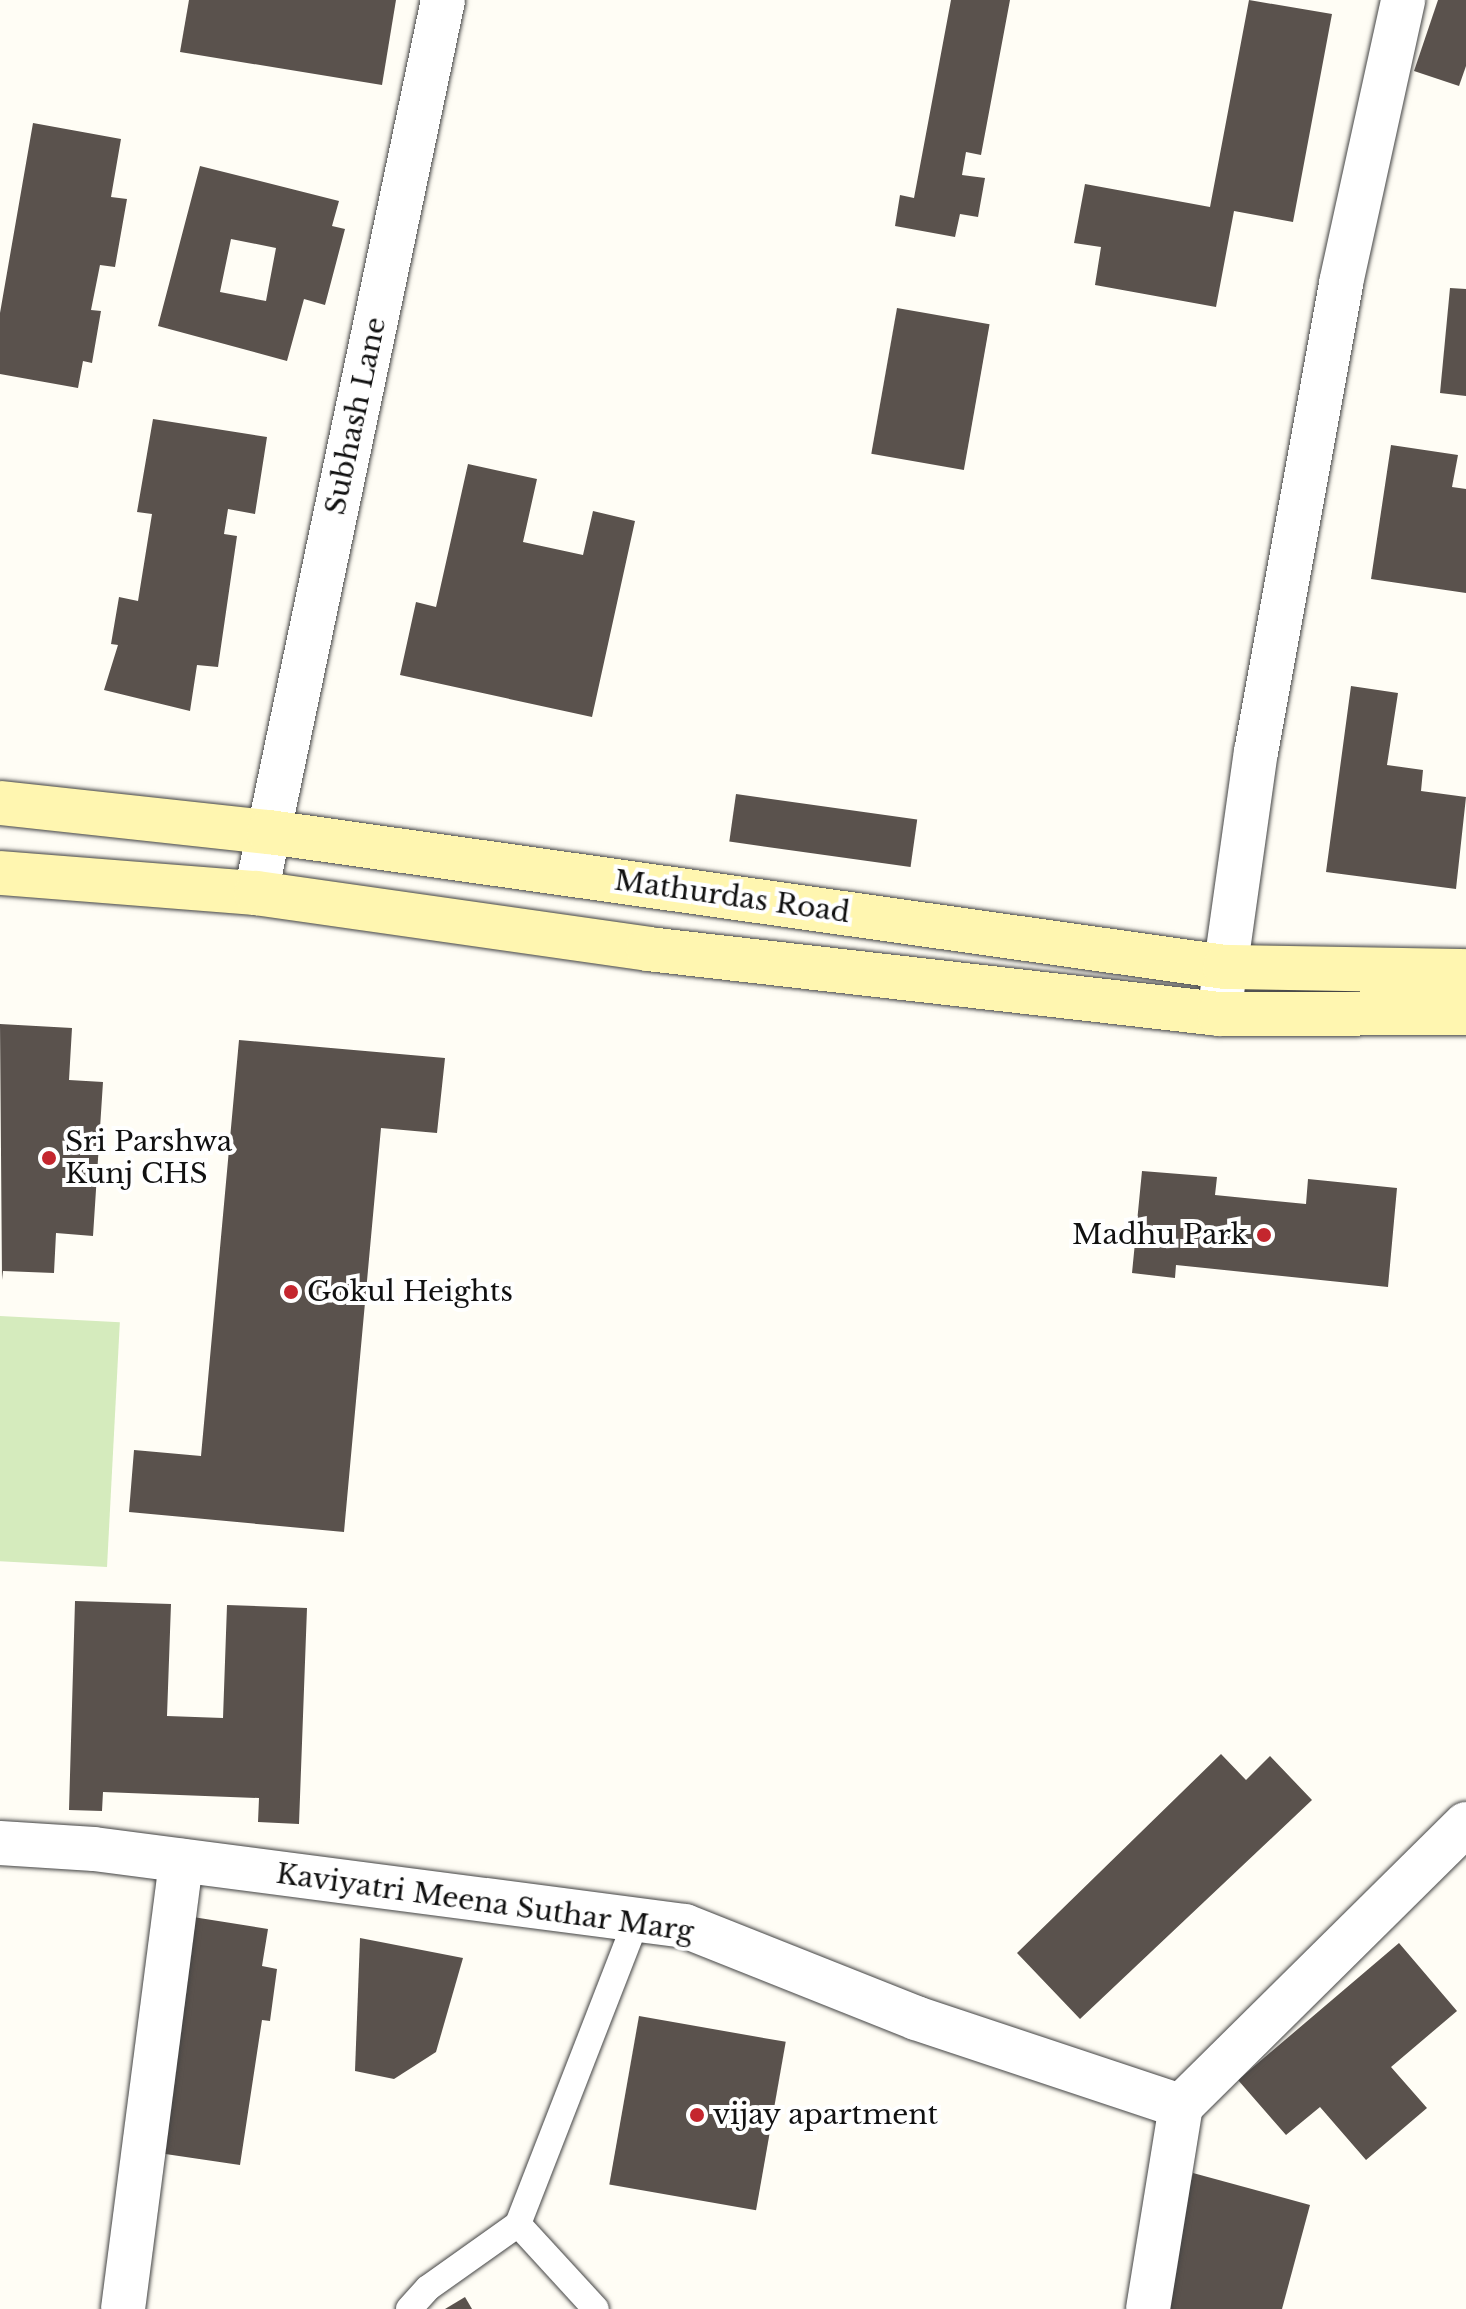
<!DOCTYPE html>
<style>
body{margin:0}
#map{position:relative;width:1466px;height:2309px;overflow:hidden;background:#fffdf5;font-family:"Libre Baskerville",serif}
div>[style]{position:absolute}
.green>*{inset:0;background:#d5ebbd;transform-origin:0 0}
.building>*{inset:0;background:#5a524d;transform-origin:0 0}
.roads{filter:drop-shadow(0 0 2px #444) drop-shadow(0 0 2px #444)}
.lane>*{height:26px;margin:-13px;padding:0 13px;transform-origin:13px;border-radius:13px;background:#fff}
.street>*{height:44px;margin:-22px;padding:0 22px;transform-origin:22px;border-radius:22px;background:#fff}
.secondary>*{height:44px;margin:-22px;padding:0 22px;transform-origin:22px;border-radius:22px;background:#fff6b0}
.dots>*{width:22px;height:22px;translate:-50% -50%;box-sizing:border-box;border:4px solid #fff;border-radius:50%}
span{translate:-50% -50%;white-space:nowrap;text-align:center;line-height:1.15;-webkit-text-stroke:8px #fff;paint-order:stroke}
.street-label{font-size:28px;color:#111}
.poi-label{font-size:28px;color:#111}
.left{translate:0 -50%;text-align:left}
.right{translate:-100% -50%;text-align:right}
</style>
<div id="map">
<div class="green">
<div style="left:0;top:1316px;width:120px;height:245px;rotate:3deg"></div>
</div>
<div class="building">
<div style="clip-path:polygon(189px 0,396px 0,382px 85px,180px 52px)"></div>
<div style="clip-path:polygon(951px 0,1010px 0,981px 155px,966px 152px,962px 175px,985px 178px,978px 217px,960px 214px,955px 237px,895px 226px,900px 195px,914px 198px)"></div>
<div style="clip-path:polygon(1249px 0,1332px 14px,1293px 222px,1234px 211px,1216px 307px,1095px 285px,1101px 247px,1074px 243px,1085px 184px,1210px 207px)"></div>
<div style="clip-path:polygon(1438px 0,1466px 0,1466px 66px,1459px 86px,1414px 71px)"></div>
<div style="clip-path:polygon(33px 123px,121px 139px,111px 197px,127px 199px,115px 267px,100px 265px,91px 310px,101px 311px,92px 363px,83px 361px,78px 388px,0 374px,0 313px)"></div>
<div style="clip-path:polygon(evenodd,200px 166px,339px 201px,332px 226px,345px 229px,325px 305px,304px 299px,287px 361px,158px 326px,200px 166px,231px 239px,276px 248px,266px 301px,220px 292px,231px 239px)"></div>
<div style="clip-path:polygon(1450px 288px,1466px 289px,1466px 396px,1440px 393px)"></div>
<div style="left:897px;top:308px;width:94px;height:148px;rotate:10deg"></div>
<div style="clip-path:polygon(153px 419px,267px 437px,255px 514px,228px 509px,224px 534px,237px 536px,218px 667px,197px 665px,190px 711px,104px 690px,118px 645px,111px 644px,119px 597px,138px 601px,152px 514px,137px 512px)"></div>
<div style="clip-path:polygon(1391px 445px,1458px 455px,1452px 487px,1466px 489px,1466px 593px,1371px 579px)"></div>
<div style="clip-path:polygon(468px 464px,537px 479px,523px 542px,583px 555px,593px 511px,635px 521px,592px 717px,400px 675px,416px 602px,436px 607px)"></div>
<div style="clip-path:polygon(1351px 686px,1398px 693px,1387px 765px,1423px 770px,1421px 791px,1466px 797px,1456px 889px,1326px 872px)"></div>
<div style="left:736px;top:794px;width:183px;height:48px;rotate:8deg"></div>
<div style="clip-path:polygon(0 1024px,72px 1028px,69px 1080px,103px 1082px,93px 1236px,56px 1233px,54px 1273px,3px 1271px,2px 1280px)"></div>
<div style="clip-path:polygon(239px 1040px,445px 1058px,437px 1133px,381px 1128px,344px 1532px,129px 1512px,134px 1450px,201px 1456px)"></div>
<div style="clip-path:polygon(1142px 1171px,1217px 1177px,1215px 1195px,1306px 1204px,1308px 1179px,1397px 1188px,1388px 1287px,1176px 1265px,1175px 1278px,1132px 1273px)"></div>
<div style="clip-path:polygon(75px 1601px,171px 1604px,167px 1716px,223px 1718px,227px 1605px,307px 1608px,299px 1824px,258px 1822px,259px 1798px,103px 1792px,102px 1811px,69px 1810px)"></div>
<div style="clip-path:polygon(1221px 1754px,1246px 1780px,1270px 1756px,1312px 1800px,1080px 2019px,1017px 1953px)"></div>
<div style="clip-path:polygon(193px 1917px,268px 1929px,262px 1966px,277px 1969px,270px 2021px,262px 2020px,240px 2165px,145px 2151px)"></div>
<div style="clip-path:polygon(360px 1938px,463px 1958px,436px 2052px,394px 2079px,355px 2071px)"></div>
<div style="clip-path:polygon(1399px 1943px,1457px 2011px,1391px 2067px,1427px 2108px,1366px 2160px,1320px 2107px,1286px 2135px,1238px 2080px)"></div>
<div style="left:639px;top:2016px;width:149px;height:171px;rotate:10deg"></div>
<div style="clip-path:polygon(1193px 2173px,1310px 2205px,1282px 2309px,1157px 2309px)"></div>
<div style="clip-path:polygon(465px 2297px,472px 2309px,445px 2309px)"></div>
</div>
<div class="roads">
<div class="lane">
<div style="left:518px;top:2224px;width:115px;rotate:47.5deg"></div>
<div style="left:409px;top:2309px;width:28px;rotate:-48deg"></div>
<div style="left:428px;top:2288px;width:110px;rotate:-35.4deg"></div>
<div style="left:518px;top:2224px;width:324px;rotate:-68.7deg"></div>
</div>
<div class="street">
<div style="left:256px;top:893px;width:912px;rotate:-78.17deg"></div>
<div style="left:1219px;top:1014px;width:265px;rotate:-82deg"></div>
<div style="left:1256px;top:752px;width:477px;rotate:-79.7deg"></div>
<div style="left:1341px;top:283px;width:290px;rotate:-77.6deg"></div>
<div style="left:0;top:1843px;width:94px;rotate:3.7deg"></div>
<div style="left:94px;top:1849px;width:596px;rotate:7.42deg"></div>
<div style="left:685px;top:1926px;width:249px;rotate:21.7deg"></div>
<div style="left:916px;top:2018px;width:279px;rotate:18.4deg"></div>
<div style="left:1181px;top:2106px;width:401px;rotate:-44.7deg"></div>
<div style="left:123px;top:2309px;width:452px;rotate:-82.6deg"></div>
<div style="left:1148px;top:2309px;width:206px;rotate:-80.8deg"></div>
</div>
<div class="secondary">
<div style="left:0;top:803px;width:271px;rotate:6.2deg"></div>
<div style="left:269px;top:832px;width:965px;rotate:8.04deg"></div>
<div style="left:1225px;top:967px;width:241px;rotate:1deg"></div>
<div style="left:0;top:873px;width:257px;rotate:4.5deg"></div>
<div style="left:256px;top:893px;width:396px;rotate:8.1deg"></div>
<div style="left:648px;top:949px;width:575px;rotate:6.49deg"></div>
<div style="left:1219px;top:1014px;width:247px;rotate:-0.2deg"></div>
</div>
</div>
<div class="dots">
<div style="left:49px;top:1158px;background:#c4262e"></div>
<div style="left:1264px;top:1235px;background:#c4262e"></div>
<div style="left:291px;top:1292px;background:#c4262e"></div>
<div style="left:697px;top:2115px;background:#c4262e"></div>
</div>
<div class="street-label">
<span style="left:356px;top:416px;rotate:-78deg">Subhash Lane</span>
<span style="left:732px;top:897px;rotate:8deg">Mathurdas Road</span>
<span style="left:485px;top:1903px;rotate:8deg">Kaviyatri Meena Suthar Marg</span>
</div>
<div class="poi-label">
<span class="left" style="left:65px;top:1158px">Sri Parshwa<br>Kunj CHS</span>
<span class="right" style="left:1248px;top:1235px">Madhu Park</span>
<span class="left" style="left:307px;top:1292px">Gokul Heights</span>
<span class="left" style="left:713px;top:2115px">vijay apartment</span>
</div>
</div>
